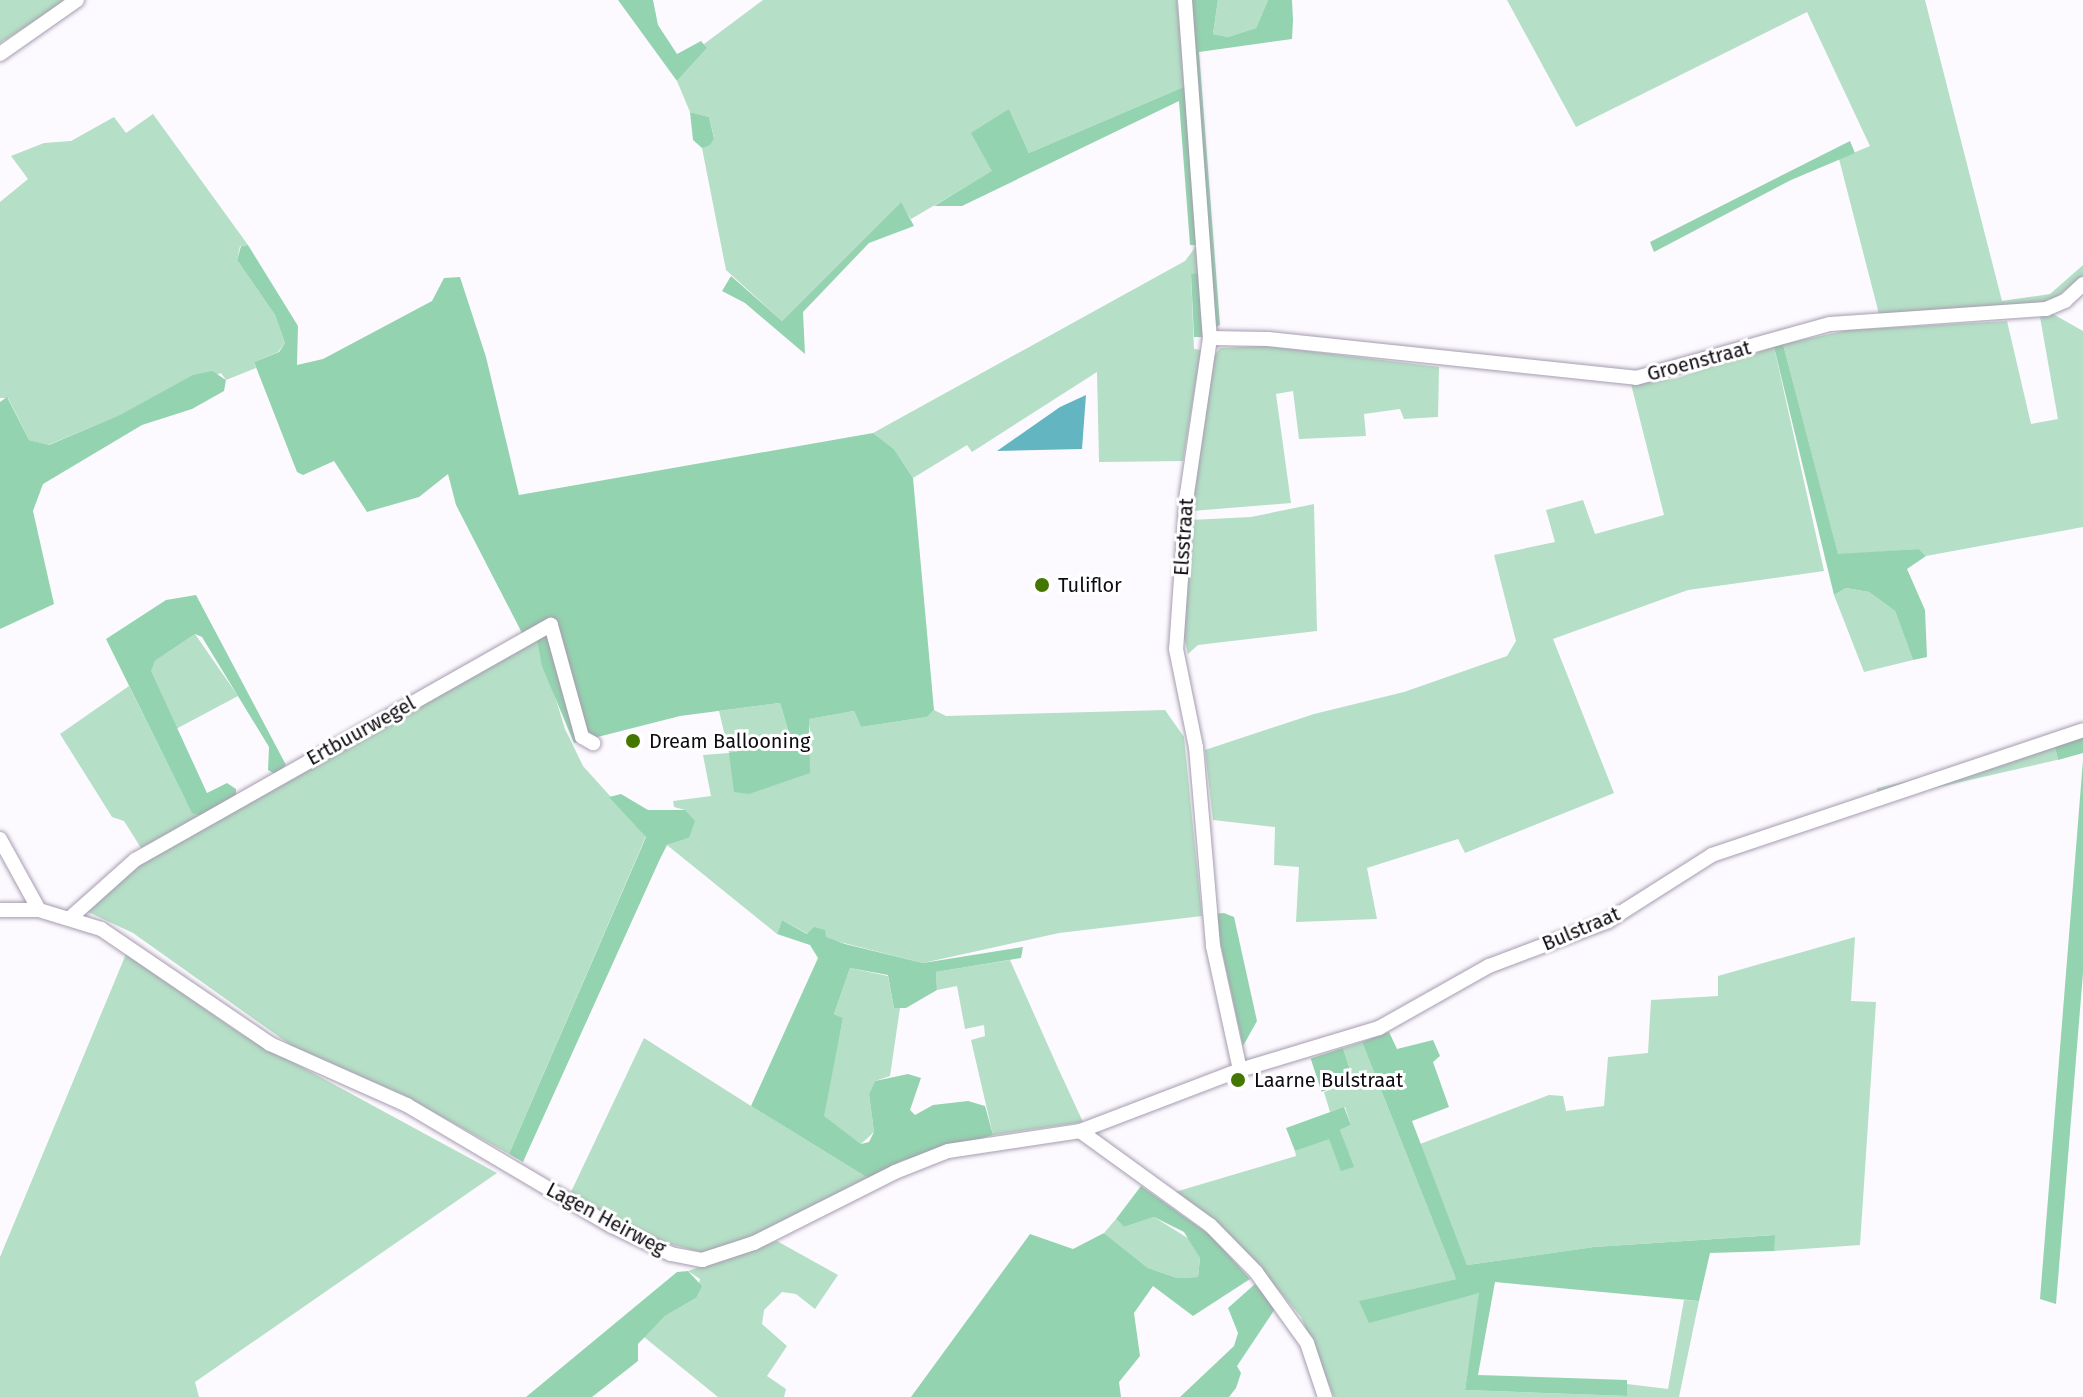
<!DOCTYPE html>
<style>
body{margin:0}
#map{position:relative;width:2083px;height:1397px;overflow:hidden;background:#fdfaff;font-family:"Fira Sans",sans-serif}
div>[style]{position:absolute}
.green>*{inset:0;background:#b5dfc6;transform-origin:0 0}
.forest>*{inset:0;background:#94d3af;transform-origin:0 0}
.water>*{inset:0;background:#64b5c2}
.roads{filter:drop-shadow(0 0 2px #a69cb0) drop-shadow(0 0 2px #a69cb0)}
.street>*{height:14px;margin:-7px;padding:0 7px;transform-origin:7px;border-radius:7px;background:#fff}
.dots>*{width:22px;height:22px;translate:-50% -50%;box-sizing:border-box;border:4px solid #fff;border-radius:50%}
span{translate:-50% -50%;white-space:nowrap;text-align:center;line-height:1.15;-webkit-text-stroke:6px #fff;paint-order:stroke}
.street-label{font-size:20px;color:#0f0b12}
.poi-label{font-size:20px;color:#0f0b12}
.left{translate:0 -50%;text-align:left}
</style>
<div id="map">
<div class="green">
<div style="clip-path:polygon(0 0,68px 0,0 43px)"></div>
<div style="clip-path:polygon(763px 0,1177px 0,1186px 86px,1029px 153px,1009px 109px,993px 171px,911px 219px,900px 203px,782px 321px,726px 270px,702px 148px,714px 137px,709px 117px,690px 112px,677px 81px,706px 49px,704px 44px)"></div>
<div style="clip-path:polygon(1218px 0,1268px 0,1256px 28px,1228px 37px,1213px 34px)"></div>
<div style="clip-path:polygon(1507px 0,1925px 0,2002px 301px,2050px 294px,2083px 265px,2083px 276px,2050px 302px,1879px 314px,1839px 159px,1870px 146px,1807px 12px,1576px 127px)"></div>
<div style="clip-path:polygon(153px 114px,248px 245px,240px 246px,237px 260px,275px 315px,285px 343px,278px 352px,254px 362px,256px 368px,226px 380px,221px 373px,48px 445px,29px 440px,8px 398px,0 398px,0 202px,28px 179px,11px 156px,44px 143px,71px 141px,114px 117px,126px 133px)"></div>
<div style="clip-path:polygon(1197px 245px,1200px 273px,1191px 275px,1194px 349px,1201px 350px,1183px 461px,1099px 462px,1097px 372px,972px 452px,967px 445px,913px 478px,894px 449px,873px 433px,1185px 261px)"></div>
<div style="clip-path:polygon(2053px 314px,2083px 331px,2083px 527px,1926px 556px,1919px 549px,1838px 555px,1783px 344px,1848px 330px,2007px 321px,2031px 424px,2058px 419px,2040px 317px)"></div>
<div style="clip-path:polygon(1265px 346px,1439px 367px,1438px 417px,1404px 419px,1400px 409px,1364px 414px,1366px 436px,1299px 439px,1293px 391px,1276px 394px,1291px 503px,1192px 511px,1214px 356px,1220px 348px)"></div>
<div style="clip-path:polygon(1774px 347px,1824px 571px,1688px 590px,1553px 639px,1614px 793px,1465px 853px,1458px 839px,1367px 868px,1377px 919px,1296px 922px,1299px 867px,1274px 865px,1275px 827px,1213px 820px,1205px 750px,1314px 714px,1404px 692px,1507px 656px,1516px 641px,1494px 555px,1555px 542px,1546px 510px,1583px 500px,1595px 534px,1664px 515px,1631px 384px,1674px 379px)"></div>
<div style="clip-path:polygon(1314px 504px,1317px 631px,1198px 645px,1188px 654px,1183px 633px,1190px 520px,1251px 517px)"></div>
<div style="clip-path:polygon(1846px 588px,1869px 592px,1895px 611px,1913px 660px,1864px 672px,1834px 595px)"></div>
<div style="clip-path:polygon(195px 634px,238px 696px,176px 729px,150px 671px,155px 661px)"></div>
<div style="clip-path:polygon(537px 639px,565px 729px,583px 766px,646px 836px,509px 1154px,401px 1094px,292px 1046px,133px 933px,88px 912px,140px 863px)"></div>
<div style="clip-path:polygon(129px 686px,186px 801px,203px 816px,141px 848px,124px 821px,112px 817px,60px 734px)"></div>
<div style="clip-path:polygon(780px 703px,791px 740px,812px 740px,808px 719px,854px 711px,861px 727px,927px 717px,934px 710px,946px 716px,1165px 710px,1184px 737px,1202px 916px,1059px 933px,923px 963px,808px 934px,782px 920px,777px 934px,667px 845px,689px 838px,685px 810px,674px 807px,673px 801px,711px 796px,703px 755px,729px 753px,719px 711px)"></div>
<div style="left:2055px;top:747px;width:13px;height:183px;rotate:77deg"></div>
<div style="clip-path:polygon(1855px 937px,1851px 1001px,1876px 1002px,1860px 1245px,1774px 1251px,1774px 1235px,1594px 1247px,1467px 1265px,1420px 1144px,1549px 1095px,1563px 1096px,1566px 1111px,1604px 1106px,1608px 1057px,1648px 1053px,1651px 1000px,1718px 996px,1718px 976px)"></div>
<div style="clip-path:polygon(126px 954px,241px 1034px,497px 1173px,195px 1382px,199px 1397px,0 1397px,0 1257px)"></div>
<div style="clip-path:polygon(1010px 960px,1058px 1068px,1083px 1122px,993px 1135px,971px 1040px,985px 1036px,984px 1025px,965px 1029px,957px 986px,937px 990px,936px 972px)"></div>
<div style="clip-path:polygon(850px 968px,888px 976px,894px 1008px,900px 1008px,890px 1076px,875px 1081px,869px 1094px,874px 1132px,861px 1144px,823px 1116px,843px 1018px,834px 1014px)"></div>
<div style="clip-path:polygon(644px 1038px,751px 1106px,868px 1178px,767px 1231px,704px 1253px,658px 1241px,570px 1194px)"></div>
<div style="clip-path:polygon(1362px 1042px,1456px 1279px,1360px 1301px,1480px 1293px,1465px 1390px,1627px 1396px,1627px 1384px,1668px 1389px,1684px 1300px,1699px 1301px,1679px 1397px,1334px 1397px,1301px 1317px,1270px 1280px,1175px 1192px,1296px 1156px,1295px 1151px,1329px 1138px,1353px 1167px,1340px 1130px,1351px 1125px,1345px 1107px,1330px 1112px,1324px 1092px,1354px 1081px,1343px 1048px)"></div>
<div style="clip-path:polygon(1154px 1217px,1194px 1242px,1200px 1258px,1198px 1277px,1177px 1278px,1148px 1268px,1104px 1233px,1116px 1219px,1124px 1227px)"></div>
<div style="clip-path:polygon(777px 1241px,838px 1275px,815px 1309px,796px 1294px,782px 1292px,764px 1310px,762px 1324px,787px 1346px,767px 1376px,786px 1389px,784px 1397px,718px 1397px,644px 1337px,665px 1316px,696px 1298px,700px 1279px,688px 1271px)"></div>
</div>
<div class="forest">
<div style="clip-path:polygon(618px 0,653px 0,658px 25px,677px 54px,701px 41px,707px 48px,677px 81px)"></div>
<div style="clip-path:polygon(1191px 0,1218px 0,1213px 34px,1228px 37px,1256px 28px,1268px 0,1292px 0,1293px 20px,1292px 39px,1199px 52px,1220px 325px,1213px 328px)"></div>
<div style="clip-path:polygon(1186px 86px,1197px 245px,1190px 245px,1179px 101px,962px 206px,934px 206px,992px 171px,971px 133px,1009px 109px,1029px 153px)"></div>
<div style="clip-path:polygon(690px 112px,709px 117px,714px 138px,710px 145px,702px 148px,693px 140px)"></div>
<div style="clip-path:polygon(1850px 141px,1855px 153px,1791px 180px,1654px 252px,1650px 242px)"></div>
<div style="clip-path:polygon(901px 202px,914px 226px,869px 243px,803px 312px,805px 354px,745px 303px,722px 291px,731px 276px,782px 321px)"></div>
<div style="clip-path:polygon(248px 245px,298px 326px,297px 365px,323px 359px,432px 301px,444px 278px,460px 277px,486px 357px,519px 495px,873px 433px,894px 449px,913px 478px,934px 710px,927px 717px,861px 727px,854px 711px,809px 719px,810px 773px,749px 794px,734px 792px,729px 753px,791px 740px,780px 703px,680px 716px,574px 743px,542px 666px,537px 639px,522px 633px,456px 505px,448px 474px,419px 497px,367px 512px,334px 461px,303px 475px,297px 472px,254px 362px,279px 352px,285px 343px,275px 315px,237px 260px,241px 246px)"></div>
<div style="clip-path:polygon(1200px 273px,1205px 337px,1194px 337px,1191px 274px)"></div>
<div style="clip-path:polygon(1783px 344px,1838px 554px,1919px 549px,1926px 556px,1907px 569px,1925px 610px,1927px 657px,1913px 660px,1895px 611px,1869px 592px,1846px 588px,1834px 595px,1774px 347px)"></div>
<div style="clip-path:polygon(212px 371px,226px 380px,224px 391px,192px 409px,142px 425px,43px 484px,33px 511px,54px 604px,0 629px,0 402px,7px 397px,29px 440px,49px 445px,122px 414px,193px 375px)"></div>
<div style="clip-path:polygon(196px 595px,286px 765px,275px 774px,268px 770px,269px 747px,202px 637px,195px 634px,155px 661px,151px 671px,207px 793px,227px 783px,236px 789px,236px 796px,203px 816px,192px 813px,186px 801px,106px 639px,166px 600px)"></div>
<div style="clip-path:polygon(2083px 737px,2083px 753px,2058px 760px,2055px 747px)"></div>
<div style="clip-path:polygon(2083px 760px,2083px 973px,2056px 1304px,2040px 1299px)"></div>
<div style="clip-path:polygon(621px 794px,648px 810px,685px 810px,695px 821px,689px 838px,667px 845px,659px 861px,523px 1162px,509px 1154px,646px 837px,609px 797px)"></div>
<div style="clip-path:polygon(1224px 913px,1234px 917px,1257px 1021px,1243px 1046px,1214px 914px)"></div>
<div style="clip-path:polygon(782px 920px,807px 934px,814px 927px,825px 930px,826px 937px,845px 944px,923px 963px,1023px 947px,1021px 958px,936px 972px,937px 990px,906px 1008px,894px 1008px,888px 975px,850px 968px,834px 1014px,843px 1018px,824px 1116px,861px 1144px,869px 1142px,874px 1132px,869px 1094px,875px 1081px,908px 1074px,921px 1078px,910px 1110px,915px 1115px,933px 1105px,968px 1101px,985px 1106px,993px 1135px,901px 1161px,868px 1178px,751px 1106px,818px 958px,810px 945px,777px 934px)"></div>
<div style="clip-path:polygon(1389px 1032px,1397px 1049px,1433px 1040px,1440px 1056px,1433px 1062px,1449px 1107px,1412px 1121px,1467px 1265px,1594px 1247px,1775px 1235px,1774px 1251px,1710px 1253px,1699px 1301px,1495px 1282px,1478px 1375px,1627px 1380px,1627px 1396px,1465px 1390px,1479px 1293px,1369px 1323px,1359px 1301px,1456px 1279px,1362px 1042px)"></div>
<div style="left:1343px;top:1048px;width:35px;height:34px;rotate:72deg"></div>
<div style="clip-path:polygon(1344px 1107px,1351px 1125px,1340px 1130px,1354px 1167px,1341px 1171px,1329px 1139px,1295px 1151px,1286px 1128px)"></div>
<div style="clip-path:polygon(1141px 1186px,1210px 1235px,1250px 1279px,1193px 1316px,1153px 1286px,1134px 1313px,1140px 1356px,1119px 1382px,1121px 1397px,911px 1397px,1030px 1234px,1073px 1249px,1104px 1233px,1148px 1268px,1177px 1278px,1198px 1277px,1200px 1258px,1184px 1232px,1154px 1217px,1124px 1227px,1116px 1219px)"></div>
<div style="clip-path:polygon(688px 1271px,702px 1286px,696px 1298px,665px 1316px,638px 1344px,638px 1361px,592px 1397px,526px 1397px,677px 1272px)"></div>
<div style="clip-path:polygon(1255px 1284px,1275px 1309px,1237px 1366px,1241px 1373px,1236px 1388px,1229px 1397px,1180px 1397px,1234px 1346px,1238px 1333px,1228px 1308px)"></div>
</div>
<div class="water">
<div style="clip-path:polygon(1086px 395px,1082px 449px,997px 451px,1060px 407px)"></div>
</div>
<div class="roads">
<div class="street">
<div style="left:1185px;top:0;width:339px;rotate:85.8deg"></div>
<div style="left:1210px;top:338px;width:157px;rotate:98.4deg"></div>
<div style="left:1187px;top:493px;width:156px;rotate:94deg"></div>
<div style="left:1176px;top:649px;width:100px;rotate:78.5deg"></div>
<div style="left:1196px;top:747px;width:200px;rotate:85.1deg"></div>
<div style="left:1213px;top:946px;width:127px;rotate:77.7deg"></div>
<div style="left:0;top:54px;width:94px;rotate:-35deg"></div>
<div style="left:1210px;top:338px;width:58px;rotate:1deg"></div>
<div style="left:1268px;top:339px;width:370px;rotate:6deg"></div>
<div style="left:1636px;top:378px;width:201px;rotate:-15.6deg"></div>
<div style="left:1830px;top:324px;width:217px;rotate:-4deg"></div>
<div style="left:2046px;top:309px;width:21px;rotate:-23deg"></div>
<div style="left:2065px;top:301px;width:25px;rotate:-43deg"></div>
<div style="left:0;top:839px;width:81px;rotate:61.2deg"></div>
<div style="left:0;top:910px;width:39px"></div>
<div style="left:39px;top:910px;width:65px;rotate:17deg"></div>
<div style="left:101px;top:929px;width:204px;rotate:34.2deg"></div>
<div style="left:270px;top:1044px;width:150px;rotate:24deg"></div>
<div style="left:407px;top:1105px;width:238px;rotate:30.6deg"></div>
<div style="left:612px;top:1226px;width:65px;rotate:25.4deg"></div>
<div style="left:671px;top:1254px;width:32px;rotate:11deg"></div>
<div style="left:702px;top:1260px;width:55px;rotate:-18.1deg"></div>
<div style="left:754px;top:1243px;width:158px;rotate:-26.7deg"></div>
<div style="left:895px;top:1172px;width:57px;rotate:-21.6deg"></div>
<div style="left:948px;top:1151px;width:134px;rotate:-8.6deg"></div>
<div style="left:1080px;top:1131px;width:160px;rotate:35.9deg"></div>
<div style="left:1210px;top:1225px;width:66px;rotate:45.6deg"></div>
<div style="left:1256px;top:1272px;width:87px;rotate:54.3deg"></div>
<div style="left:1307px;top:1343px;width:57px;rotate:71.6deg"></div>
<div style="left:71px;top:917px;width:86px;rotate:-41.7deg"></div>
<div style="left:135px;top:860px;width:478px;rotate:-29.5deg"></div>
<div style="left:551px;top:625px;width:116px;rotate:74.5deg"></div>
<div style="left:582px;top:737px;width:13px;rotate:29deg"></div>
<div style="left:1080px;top:1131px;width:171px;rotate:-20.9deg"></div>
<div style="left:1240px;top:1070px;width:145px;rotate:-16.8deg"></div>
<div style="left:1379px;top:1028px;width:126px;rotate:-29.4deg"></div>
<div style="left:1489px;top:966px;width:127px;rotate:-20.7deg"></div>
<div style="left:1608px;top:921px;width:123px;rotate:-32.4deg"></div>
<div style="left:1712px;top:855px;width:391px;rotate:-18.6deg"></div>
</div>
</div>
<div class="dots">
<div style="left:1042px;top:585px;background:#447702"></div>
<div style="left:633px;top:741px;background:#447702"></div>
<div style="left:1238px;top:1080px;background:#447702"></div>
</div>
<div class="street-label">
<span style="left:1699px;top:361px;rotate:-15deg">Groenstraat</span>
<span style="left:1184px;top:537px;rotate:-86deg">Elsstraat</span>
<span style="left:361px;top:731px;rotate:-29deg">Ertbuurwegel</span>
<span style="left:1581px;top:929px;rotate:-23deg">Bulstraat</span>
<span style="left:606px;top:1219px;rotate:28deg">Lagen Heirweg</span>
</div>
<div class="poi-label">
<span class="left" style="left:1058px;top:585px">Tuliflor</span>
<span class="left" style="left:649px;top:741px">Dream Ballooning</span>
<span class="left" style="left:1254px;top:1080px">Laarne Bulstraat</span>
</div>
</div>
